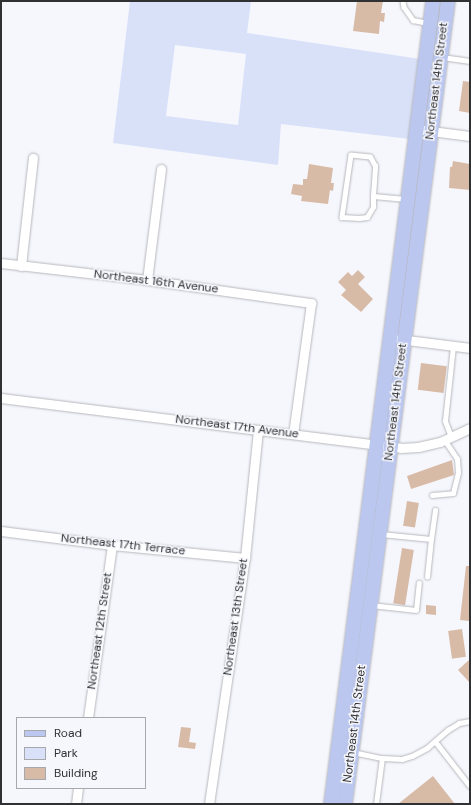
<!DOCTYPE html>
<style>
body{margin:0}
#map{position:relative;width:471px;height:805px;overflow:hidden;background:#f6f7fd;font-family:"DM Sans",sans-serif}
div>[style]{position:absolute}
.green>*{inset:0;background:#d9e1f9}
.building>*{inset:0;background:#d8bba7;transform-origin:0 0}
.roads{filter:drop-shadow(0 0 1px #b6b7bc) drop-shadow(0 0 1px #b6b7bc)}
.lane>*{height:4.5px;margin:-2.25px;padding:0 2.25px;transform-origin:2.25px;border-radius:2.25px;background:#fff}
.street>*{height:9px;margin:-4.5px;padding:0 4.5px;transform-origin:4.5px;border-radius:4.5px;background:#fff}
.primary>*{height:14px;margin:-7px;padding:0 7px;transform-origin:7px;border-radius:7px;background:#bbc7ee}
span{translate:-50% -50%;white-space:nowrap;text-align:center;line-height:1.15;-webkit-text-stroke:3px #f6f7fd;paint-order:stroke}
.street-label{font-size:12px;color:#303133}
.frame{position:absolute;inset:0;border:2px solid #303133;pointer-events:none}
.legend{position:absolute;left:16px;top:717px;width:130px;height:72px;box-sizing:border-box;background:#f6f7fd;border:1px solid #a7a8ac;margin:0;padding:5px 7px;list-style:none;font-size:12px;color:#303133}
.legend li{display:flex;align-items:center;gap:8px;height:20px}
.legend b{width:20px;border:1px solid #a7a8ac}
</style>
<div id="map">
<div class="green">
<div style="clip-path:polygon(evenodd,130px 1px,251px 1px,247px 33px,420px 59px,410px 139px,281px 124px,278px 165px,113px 143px,130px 1px,175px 45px,246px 54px,238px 125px,166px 116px,175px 45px)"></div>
</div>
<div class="building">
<div style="clip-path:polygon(357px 1px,383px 1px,381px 13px,385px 13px,384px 22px,380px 21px,379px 34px,353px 31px)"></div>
<div style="clip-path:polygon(463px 81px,470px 82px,470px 113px,459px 111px)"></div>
<div style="clip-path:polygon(453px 161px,470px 164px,470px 190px,449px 188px,450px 167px,452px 167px)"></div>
<div style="clip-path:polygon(309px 164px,333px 168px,331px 183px,334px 183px,333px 191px,330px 190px,328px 204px,301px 201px,302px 196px,291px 194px,293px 184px,303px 185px,303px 179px,307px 179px)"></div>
<div style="clip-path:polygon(358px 270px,365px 277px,358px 284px,373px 299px,361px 312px,341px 295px,346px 290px,338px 282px,348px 272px,352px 276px)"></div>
<div style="left:421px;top:363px;width:26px;height:27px;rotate:7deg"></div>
<div style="clip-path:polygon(452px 460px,454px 475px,411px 489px,407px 476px)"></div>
<div style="left:407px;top:501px;width:12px;height:25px;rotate:9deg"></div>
<div style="left:402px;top:548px;width:12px;height:56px;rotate:9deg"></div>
<div style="clip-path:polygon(466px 566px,470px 566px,470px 621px,460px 620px)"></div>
<div style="clip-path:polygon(426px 605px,436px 606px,436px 615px,426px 614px)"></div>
<div style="left:462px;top:629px;width:28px;height:14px;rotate:82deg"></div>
<div style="clip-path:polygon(470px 659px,470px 683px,458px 670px)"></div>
<div style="clip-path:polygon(181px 727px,191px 728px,189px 742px,196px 743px,195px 749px,178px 747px)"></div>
<div style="clip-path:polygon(433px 776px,455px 804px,398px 804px)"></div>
</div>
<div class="roads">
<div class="lane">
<div style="left:403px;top:1px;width:6px;rotate:81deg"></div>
<div style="left:404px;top:7px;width:16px;rotate:55deg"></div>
<div style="left:413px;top:20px;width:15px;rotate:11deg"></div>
<div style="left:442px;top:57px;width:28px;rotate:8deg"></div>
<div style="left:373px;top:196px;width:30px;rotate:-86deg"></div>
<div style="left:375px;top:166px;width:10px;rotate:-119deg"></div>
<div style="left:370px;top:157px;width:19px;rotate:-174deg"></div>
<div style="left:351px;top:155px;width:63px;rotate:98.3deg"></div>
<div style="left:342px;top:217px;width:17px;rotate:3deg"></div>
<div style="left:359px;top:218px;width:8px;rotate:-7deg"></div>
<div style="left:367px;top:217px;width:12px;rotate:-59deg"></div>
<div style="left:373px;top:207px;width:11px;rotate:-90deg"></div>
<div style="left:373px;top:196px;width:33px;rotate:5deg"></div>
<div style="left:451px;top:437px;width:17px;rotate:-111deg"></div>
<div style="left:445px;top:421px;width:75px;rotate:-83.9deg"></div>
<div style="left:432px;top:495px;width:21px;rotate:-5deg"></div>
<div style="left:453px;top:493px;width:21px;rotate:-76deg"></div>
<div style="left:458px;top:473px;width:14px;rotate:-94deg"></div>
<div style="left:457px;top:459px;width:23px;rotate:-124deg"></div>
<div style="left:381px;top:534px;width:50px;rotate:5.7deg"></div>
<div style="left:431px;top:539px;width:29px;rotate:-82deg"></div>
<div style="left:427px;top:577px;width:38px;rotate:-84deg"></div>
<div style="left:371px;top:605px;width:45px;rotate:6.3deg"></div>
<div style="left:416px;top:610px;width:27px;rotate:-84deg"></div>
<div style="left:435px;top:741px;width:57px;rotate:52.1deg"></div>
<div style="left:353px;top:752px;width:30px;rotate:12deg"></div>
<div style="left:382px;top:758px;width:20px;rotate:3deg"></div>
<div style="left:402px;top:759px;width:10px;rotate:-17deg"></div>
<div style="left:412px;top:756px;width:17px;rotate:-28deg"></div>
<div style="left:427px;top:748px;width:28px;rotate:-41deg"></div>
<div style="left:448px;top:730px;width:13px;rotate:-32deg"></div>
<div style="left:459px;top:723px;width:11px;rotate:-10deg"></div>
<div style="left:376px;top:804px;width:46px;rotate:-82.6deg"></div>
</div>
<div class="street">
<div style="left:416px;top:129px;width:54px;rotate:7.4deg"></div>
<div style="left:1px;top:263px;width:147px;rotate:6.6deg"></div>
<div style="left:147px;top:280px;width:166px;rotate:8deg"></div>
<div style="left:311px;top:303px;width:132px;rotate:97.8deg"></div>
<div style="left:21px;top:266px;width:109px;rotate:-83.7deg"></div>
<div style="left:147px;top:280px;width:112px;rotate:-82.8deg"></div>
<div style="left:399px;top:339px;width:72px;rotate:7.2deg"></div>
<div style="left:1px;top:398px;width:403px;rotate:7.1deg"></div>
<div style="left:401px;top:448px;width:17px;rotate:-3deg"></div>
<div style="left:418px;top:447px;width:23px;rotate:-13deg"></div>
<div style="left:440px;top:442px;width:33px;rotate:-25deg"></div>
<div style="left:1px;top:531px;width:112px;rotate:7.2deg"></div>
<div style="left:112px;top:545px;width:134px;rotate:5.6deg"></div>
<div style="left:88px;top:718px;width:175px;rotate:-82.1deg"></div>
<div style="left:76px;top:804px;width:16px;rotate:-83deg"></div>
<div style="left:209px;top:804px;width:249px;rotate:-81.7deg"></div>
<div style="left:245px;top:558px;width:129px;rotate:-84.2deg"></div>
</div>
<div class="primary">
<div style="left:331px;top:804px;width:809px;rotate:-82.76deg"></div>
<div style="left:345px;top:804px;width:810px;rotate:-82.69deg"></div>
</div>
</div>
<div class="street-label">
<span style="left:437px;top:81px;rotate:-83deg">Northeast 14th Street</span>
<span style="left:156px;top:282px;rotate:7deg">Northeast 16th Avenue</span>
<span style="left:396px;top:402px;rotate:-83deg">Northeast 14th Street</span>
<span style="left:237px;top:427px;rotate:7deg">Northeast 17th Avenue</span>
<span style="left:123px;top:545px;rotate:6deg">Northeast 17th Terrace</span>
<span style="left:236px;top:617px;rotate:-82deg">Northeast 13th Street</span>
<span style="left:100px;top:631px;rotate:-82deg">Northeast 12th Street</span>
<span style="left:355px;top:724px;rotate:-83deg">Northeast 14th Street</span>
</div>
<div class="frame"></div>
<ul class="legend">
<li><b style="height:5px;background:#bbc7ee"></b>Road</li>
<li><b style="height:11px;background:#d9e1f9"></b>Park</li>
<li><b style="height:11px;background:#d8bba7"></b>Building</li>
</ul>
</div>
